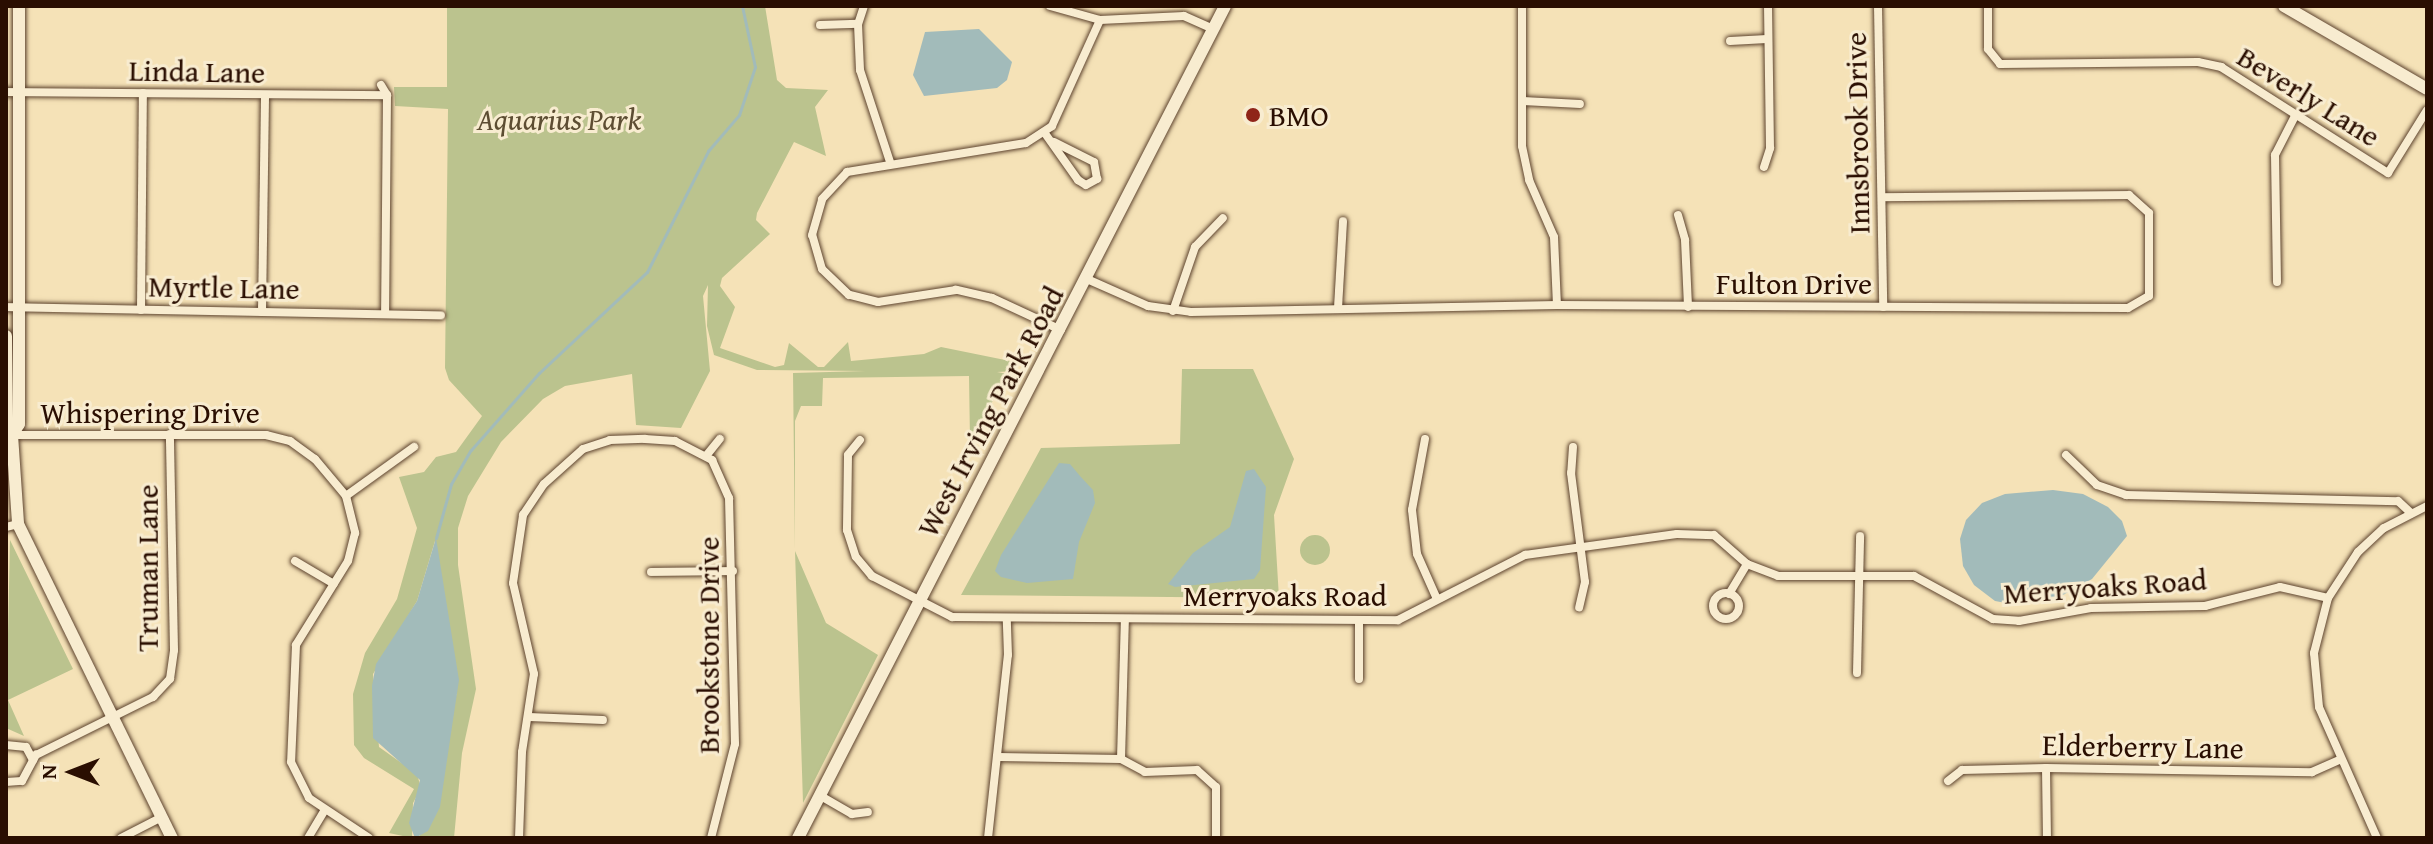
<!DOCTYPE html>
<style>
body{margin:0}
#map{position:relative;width:2433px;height:844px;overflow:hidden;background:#f5e2b7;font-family:"Gentium Book Plus",serif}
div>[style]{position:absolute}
.green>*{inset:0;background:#bbc38e}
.round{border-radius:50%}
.water>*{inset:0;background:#a2bbba}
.stream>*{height:3px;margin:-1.5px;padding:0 1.5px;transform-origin:1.5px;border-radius:1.5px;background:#a2bbba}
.roads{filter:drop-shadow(0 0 2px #5d432e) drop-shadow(0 0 2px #5d432e)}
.street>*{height:8px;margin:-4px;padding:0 4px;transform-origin:4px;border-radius:4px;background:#f8ecd0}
.street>.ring{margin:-4px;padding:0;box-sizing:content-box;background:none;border:8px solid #f8ecd0;border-radius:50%}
.secondary>*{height:12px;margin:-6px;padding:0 6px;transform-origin:6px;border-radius:6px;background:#f8ecd0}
.dots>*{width:22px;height:22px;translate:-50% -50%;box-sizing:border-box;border:4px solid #f8ecd0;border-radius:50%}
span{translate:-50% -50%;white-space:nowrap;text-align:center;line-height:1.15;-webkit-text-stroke:6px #f8ecd0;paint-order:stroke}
.street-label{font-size:30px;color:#2a0e01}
.poi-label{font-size:30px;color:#2a0e01}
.left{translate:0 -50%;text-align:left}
.park-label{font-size:30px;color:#5d4d32;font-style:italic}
.frame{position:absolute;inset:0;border:8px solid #2a0e01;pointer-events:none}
.north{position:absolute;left:32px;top:732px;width:80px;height:80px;-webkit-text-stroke:6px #f8ecd0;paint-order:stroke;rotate:270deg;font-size:22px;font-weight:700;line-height:32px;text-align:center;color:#2a0e01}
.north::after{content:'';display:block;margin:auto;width:28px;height:36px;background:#2a0e01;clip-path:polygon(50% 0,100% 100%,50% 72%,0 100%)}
</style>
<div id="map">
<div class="green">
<div style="clip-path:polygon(447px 6px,765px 6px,777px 80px,786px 88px,828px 90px,815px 107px,826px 156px,794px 142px,757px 213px,756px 220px,770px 234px,722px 278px,720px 286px,735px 307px,720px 348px,775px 367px,784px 365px,789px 343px,818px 367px,824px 367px,848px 342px,851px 361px,924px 354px,941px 347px,1015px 362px,1016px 371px,997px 372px,1008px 374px,970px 441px,969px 376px,823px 378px,822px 406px,801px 406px,795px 421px,795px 551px,826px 623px,878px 655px,803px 803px,795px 551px,793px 373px,866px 371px,757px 370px,714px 355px,707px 326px,708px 285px,703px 296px,710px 371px,681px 428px,636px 425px,632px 374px,565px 386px,543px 399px,501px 442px,468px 496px,458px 528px,458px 565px,476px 689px,462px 753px,454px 838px,419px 838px,457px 692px,435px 541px,417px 601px,373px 674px,379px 747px,417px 774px,421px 788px,413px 803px,412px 838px,389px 833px,414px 789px,364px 758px,354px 745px,353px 694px,365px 653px,397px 599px,417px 528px,399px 477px,424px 472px,436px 457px,456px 452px,482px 416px,449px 380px,445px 368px,448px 109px,395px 106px,394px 87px,447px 87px)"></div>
<div style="clip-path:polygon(1182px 369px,1253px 369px,1294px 459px,1274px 515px,1279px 598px,961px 595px,1041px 448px,1180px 444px)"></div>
<div class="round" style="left:1300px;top:535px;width:30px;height:30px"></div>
<div style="clip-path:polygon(10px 540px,73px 669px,8px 700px,24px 736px,6px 728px)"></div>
</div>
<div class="water">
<div style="clip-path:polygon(979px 29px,1012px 62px,1007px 80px,997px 88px,924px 96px,913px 75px,925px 32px)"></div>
<div style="clip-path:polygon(1059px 463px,1070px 464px,1080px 476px,1093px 490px,1095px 503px,1079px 542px,1073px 579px,1027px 583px,1001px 577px,995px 571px,1001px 555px)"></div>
<div style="clip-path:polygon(1254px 469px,1266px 487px,1260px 570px,1254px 579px,1175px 587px,1168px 584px,1193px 553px,1230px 527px,1246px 471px)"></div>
<div style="clip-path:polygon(2053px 490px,2083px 494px,2108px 507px,2122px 521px,2127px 536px,2092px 579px,2063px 595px,2017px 605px,1995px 601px,1974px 585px,1963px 566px,1960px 539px,1966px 520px,1982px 503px,2005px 494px)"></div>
<div style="clip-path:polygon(436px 538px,459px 680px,440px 807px,428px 831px,415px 838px,409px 823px,420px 780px,373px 738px,372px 686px,376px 664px,417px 601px)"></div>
</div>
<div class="stream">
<div style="left:436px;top:538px;width:56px;rotate:-74.5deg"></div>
<div style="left:451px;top:484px;width:39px;rotate:-60deg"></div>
<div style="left:471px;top:450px;width:103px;rotate:-48.6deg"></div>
<div style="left:539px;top:373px;width:148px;rotate:-43.1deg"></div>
<div style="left:647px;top:272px;width:136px;rotate:-63.2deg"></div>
<div style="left:708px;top:151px;width:48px;rotate:-49.3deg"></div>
<div style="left:739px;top:115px;width:51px;rotate:-71.6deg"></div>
<div style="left:755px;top:67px;width:62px;rotate:-102deg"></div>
</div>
<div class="roads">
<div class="street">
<div style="left:864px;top:6px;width:19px;rotate:108deg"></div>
<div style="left:858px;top:24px;width:46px;rotate:87.5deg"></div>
<div style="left:860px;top:70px;width:97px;rotate:71.9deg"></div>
<div style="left:1050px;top:6px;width:52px;rotate:15.6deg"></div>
<div style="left:1100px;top:20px;width:84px;rotate:-2.7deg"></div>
<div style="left:1184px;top:16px;width:32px;rotate:24deg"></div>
<div style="left:1522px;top:6px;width:140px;rotate:90deg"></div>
<div style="left:1522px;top:146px;width:35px;rotate:78deg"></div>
<div style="left:1529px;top:180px;width:62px;rotate:66.3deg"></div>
<div style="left:1554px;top:237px;width:68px;rotate:87.5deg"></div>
<div style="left:1878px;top:6px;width:301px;rotate:89deg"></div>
<div style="left:1988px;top:6px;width:43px;rotate:90deg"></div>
<div style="left:1988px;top:49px;width:19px;rotate:51deg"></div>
<div style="left:2000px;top:64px;width:198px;rotate:-0.6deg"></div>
<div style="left:2198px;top:62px;width:24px;rotate:12deg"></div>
<div style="left:2221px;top:67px;width:198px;rotate:32.4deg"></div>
<div style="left:2388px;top:173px;width:74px;rotate:-58.2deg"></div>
<div style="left:820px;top:25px;width:38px;rotate:-2deg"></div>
<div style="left:1730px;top:41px;width:37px;rotate:-3deg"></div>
<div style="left:381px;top:85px;width:12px;rotate:59deg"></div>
<div style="left:387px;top:95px;width:219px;rotate:90.5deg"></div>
<div style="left:6px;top:92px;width:381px;rotate:0.5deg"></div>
<div style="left:1523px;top:101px;width:57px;rotate:3deg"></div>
<div style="left:1044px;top:132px;width:59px;rotate:54.7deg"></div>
<div style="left:1078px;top:180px;width:9px;rotate:32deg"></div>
<div style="left:1086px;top:185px;width:13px;rotate:-29deg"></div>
<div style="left:1097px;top:179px;width:17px;rotate:-100deg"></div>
<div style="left:1094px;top:162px;width:45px;rotate:-153.4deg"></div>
<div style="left:1764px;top:167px;width:20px;rotate:-72deg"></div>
<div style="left:1770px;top:148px;width:142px;rotate:-90.8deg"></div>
<div style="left:1678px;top:215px;width:26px;rotate:74deg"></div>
<div style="left:1685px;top:240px;width:67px;rotate:87.4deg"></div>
<div style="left:1087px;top:279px;width:67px;rotate:23.9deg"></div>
<div style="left:1148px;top:306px;width:43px;rotate:7.9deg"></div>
<div style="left:1191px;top:312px;width:366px;rotate:-1.1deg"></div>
<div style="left:1557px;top:305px;width:571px;rotate:0.3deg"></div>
<div style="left:2128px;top:308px;width:24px;rotate:-30deg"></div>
<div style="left:2149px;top:296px;width:83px;rotate:-90deg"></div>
<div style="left:2149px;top:213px;width:27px;rotate:-138deg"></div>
<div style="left:2129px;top:195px;width:246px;rotate:179.5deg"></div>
<div style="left:2277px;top:282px;width:127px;rotate:-90.9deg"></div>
<div style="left:2275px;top:155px;width:44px;rotate:-62.9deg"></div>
<div style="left:6px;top:307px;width:435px;rotate:1.1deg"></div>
<div style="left:1338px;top:308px;width:87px;rotate:-86.7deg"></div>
<div style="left:141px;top:310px;width:217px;rotate:-89.5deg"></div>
<div style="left:1173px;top:311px;width:68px;rotate:-71deg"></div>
<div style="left:1195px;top:247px;width:40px;rotate:-46deg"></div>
<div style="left:262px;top:312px;width:216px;rotate:-89.2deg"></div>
<div style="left:1061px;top:330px;width:76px;rotate:-155.1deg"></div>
<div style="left:992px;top:298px;width:37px;rotate:-167deg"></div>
<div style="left:956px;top:290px;width:79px;rotate:171.3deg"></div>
<div style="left:878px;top:302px;width:30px;rotate:-166deg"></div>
<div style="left:849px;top:295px;width:37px;rotate:-136deg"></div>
<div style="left:822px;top:269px;width:35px;rotate:-106deg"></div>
<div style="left:812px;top:235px;width:37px;rotate:-74deg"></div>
<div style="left:822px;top:199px;width:37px;rotate:-47deg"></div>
<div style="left:847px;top:172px;width:181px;rotate:-9.2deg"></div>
<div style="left:1026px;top:143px;width:31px;rotate:-33deg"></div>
<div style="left:1052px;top:126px;width:116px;rotate:-65.6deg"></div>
<div style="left:12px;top:435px;width:254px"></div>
<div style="left:266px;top:435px;width:25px;rotate:14deg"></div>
<div style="left:290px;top:441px;width:31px;rotate:36deg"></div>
<div style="left:315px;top:459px;width:48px;rotate:50deg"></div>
<div style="left:346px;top:496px;width:38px;rotate:76deg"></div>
<div style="left:355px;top:533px;width:29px;rotate:104deg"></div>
<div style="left:348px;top:561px;width:99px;rotate:121.8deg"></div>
<div style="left:296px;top:645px;width:117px;rotate:92.4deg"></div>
<div style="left:291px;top:762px;width:40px;rotate:63.4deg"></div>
<div style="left:309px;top:798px;width:72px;rotate:33.7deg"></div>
<div style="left:1425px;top:439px;width:72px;rotate:100.4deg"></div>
<div style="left:1412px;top:510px;width:44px;rotate:83.5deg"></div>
<div style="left:1417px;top:554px;width:49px;rotate:66deg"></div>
<div style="left:860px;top:440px;width:19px;rotate:129deg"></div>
<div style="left:848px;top:455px;width:75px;rotate:90.8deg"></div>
<div style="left:847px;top:530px;width:28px;rotate:72deg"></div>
<div style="left:856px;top:557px;width:25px;rotate:50deg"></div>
<div style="left:872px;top:576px;width:90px;rotate:27.1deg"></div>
<div style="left:952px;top:617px;width:446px;rotate:0.4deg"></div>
<div style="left:1398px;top:620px;width:143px;rotate:-27.1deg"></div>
<div style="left:1525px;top:555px;width:153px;rotate:-7.9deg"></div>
<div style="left:1677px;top:534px;width:37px;rotate:2deg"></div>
<div style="left:1714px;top:535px;width:44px;rotate:41.3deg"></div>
<div style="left:1747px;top:564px;width:33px;rotate:21deg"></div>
<div style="left:1778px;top:576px;width:136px"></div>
<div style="left:1914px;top:576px;width:90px;rotate:28.6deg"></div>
<div style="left:1993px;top:619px;width:26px;rotate:4deg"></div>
<div style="left:2019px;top:621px;width:73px;rotate:-10.2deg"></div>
<div style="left:2091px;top:608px;width:114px;rotate:-1deg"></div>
<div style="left:2205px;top:606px;width:77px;rotate:-14.2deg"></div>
<div style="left:2280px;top:587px;width:49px;rotate:12.9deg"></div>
<div style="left:1573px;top:447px;width:26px;rotate:94deg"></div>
<div style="left:1571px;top:473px;width:110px;rotate:82.7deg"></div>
<div style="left:1585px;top:582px;width:26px;rotate:103deg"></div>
<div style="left:2066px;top:455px;width:43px;rotate:44.1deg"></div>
<div style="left:2097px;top:485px;width:31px;rotate:19deg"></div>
<div style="left:2126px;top:495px;width:272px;rotate:1.3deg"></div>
<div style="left:2398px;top:501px;width:18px;rotate:43deg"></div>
<div style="left:706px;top:456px;width:22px;rotate:-51deg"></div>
<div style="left:346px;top:496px;width:84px;rotate:-35.8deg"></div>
<div style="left:6px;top:527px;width:12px;rotate:-14deg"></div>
<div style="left:295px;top:561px;width:45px;rotate:30.5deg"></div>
<div style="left:651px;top:572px;width:82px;rotate:-0.7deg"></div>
<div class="ring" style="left:1713px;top:593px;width:18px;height:18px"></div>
<div style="left:1729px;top:594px;width:35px;rotate:-59deg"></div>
<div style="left:1359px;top:623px;width:56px;rotate:90deg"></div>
<div style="left:1857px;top:673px;width:137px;rotate:-88.7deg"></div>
<div style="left:529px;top:717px;width:74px;rotate:2.3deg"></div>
<div style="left:6px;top:745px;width:20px;rotate:6deg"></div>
<div style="left:26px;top:747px;width:15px;rotate:62deg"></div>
<div style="left:998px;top:757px;width:123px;rotate:0.9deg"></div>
<div style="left:1121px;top:759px;width:27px;rotate:28deg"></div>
<div style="left:1145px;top:772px;width:52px;rotate:-2.2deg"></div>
<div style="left:1197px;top:770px;width:25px;rotate:42deg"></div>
<div style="left:1216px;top:787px;width:51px;rotate:90deg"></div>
<div style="left:1121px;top:759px;width:139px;rotate:-88.4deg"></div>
<div style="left:2046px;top:768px;width:70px;rotate:89.2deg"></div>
<div style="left:1948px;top:781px;width:18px;rotate:-38deg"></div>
<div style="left:1962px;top:770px;width:84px;rotate:-1.4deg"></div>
<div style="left:2046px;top:768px;width:266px;rotate:0.9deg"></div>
<div style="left:2312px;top:772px;width:30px;rotate:-24deg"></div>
<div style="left:6px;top:782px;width:16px;rotate:-4deg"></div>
<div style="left:22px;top:781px;width:30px;rotate:-62deg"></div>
<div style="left:36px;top:755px;width:131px;rotate:-26.4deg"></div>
<div style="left:153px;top:697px;width:25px;rotate:-47deg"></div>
<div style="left:170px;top:679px;width:29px;rotate:-82deg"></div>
<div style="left:174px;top:650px;width:216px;rotate:-91.1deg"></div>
<div style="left:819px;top:795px;width:38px;rotate:30deg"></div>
<div style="left:852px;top:814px;width:16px;rotate:-7deg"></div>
<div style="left:121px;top:838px;width:46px;rotate:-27.1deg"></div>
<div style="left:308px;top:838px;width:31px;rotate:-59deg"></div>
<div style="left:519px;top:838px;width:86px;rotate:-88deg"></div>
<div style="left:522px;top:752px;width:79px;rotate:-81.3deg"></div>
<div style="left:534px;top:674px;width:93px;rotate:-103deg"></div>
<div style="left:513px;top:583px;width:69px;rotate:-81.6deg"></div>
<div style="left:523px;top:515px;width:37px;rotate:-56deg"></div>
<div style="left:544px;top:484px;width:52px;rotate:-41.9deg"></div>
<div style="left:583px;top:449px;width:28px;rotate:-18deg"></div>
<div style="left:610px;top:440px;width:35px;rotate:-2deg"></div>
<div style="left:645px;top:439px;width:30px;rotate:4deg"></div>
<div style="left:675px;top:441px;width:42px;rotate:27.2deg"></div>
<div style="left:712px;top:460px;width:42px;rotate:65.9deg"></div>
<div style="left:729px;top:498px;width:246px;rotate:88.6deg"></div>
<div style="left:735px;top:744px;width:97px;rotate:104.3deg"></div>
<div style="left:988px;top:838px;width:184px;rotate:-83.8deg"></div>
<div style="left:1008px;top:655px;width:36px;rotate:-92deg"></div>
<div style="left:2377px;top:838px;width:143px;rotate:-113.9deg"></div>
<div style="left:2319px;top:707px;width:54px;rotate:-95.3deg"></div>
<div style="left:2314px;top:653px;width:57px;rotate:-75.7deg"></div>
<div style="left:2328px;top:598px;width:55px;rotate:-56.9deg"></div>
<div style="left:2358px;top:552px;width:35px;rotate:-43deg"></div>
<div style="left:2384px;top:528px;width:48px;rotate:-27.1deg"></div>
</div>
<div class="secondary">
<div style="left:2284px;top:6px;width:165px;rotate:30.1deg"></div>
<div style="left:6px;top:336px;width:88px;rotate:89.3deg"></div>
<div style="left:7px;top:424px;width:12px;rotate:66deg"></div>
<div style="left:12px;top:435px;width:89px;rotate:86.1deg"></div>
<div style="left:18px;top:524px;width:350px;rotate:63.9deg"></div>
<div style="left:12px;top:435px;width:13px;rotate:-58deg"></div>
<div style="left:19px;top:424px;width:418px;rotate:-90deg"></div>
<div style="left:798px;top:838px;width:935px;rotate:-62.83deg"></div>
</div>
</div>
<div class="dots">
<div style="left:1253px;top:115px;background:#8f2418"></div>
</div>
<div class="street-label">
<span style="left:197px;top:71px;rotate:1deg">Linda Lane</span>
<span style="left:2309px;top:96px;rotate:32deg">Beverly Lane</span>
<span style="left:1857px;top:133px;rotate:-91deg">Innsbrook Drive</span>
<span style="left:1794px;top:283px">Fulton Drive</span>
<span style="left:224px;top:287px;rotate:1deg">Myrtle Lane</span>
<span style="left:990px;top:411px;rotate:-62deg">West Irving Park Road</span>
<span style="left:150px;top:412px">Whispering Drive</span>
<span style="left:147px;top:568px;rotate:-90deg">Truman Lane</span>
<span style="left:2105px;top:586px;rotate:-4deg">Merryoaks Road</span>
<span style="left:1285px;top:595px">Merryoaks Road</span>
<span style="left:708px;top:645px;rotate:-90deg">Brookstone Drive</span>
<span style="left:2143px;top:746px;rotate:1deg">Elderberry Lane</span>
</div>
<div class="poi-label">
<span class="left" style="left:1269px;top:115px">BMO</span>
</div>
<div class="park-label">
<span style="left:559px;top:119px">Aquarius Park</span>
</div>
<div class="frame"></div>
<div class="north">N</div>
</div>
